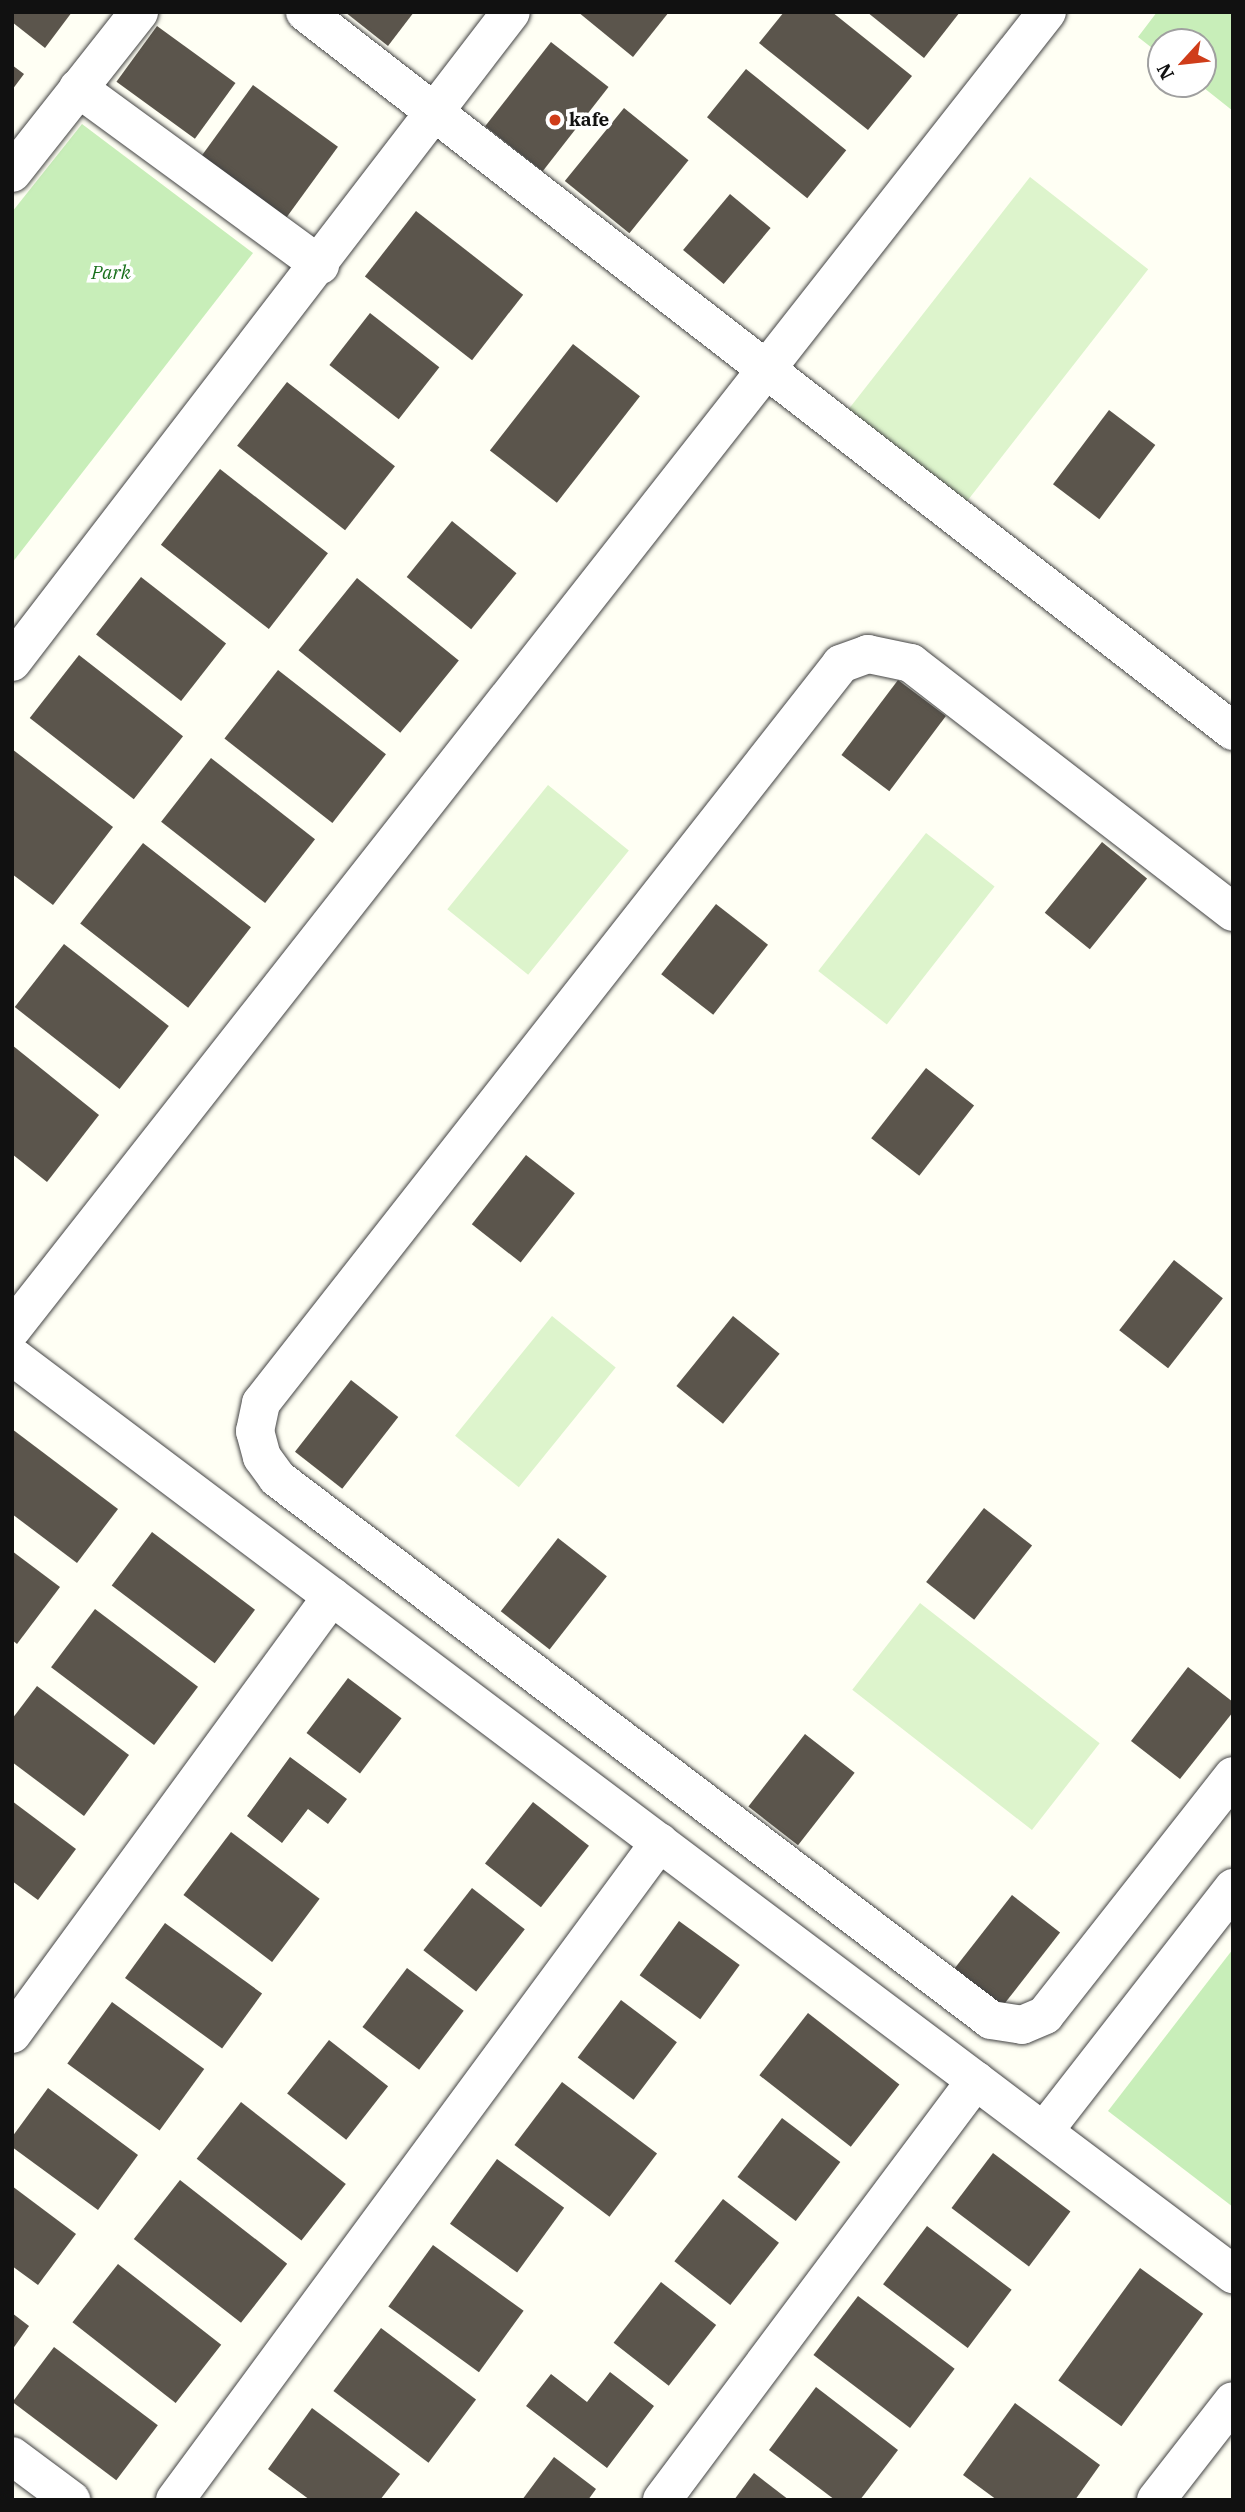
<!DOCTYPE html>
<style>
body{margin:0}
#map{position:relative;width:1245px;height:2512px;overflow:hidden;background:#fffff4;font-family:"IBM Plex Serif",serif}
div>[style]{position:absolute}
.green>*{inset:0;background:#c8eeb9}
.pitch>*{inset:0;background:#ddf4cc;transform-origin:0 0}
.building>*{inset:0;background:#5b554c;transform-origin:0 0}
.roads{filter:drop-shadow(0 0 2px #444) drop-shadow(0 0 2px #444)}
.minor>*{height:38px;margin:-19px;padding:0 19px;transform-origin:19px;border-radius:19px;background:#fff}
.dots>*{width:19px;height:19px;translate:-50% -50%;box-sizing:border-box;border:4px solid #fff;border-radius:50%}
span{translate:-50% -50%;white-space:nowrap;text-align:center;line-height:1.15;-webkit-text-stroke:7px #fff;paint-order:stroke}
.poi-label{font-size:19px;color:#111;font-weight:700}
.left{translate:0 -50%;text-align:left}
.park-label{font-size:19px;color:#19701c;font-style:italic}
.frame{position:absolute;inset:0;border:14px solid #111;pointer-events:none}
.north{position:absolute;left:1147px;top:28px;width:70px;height:70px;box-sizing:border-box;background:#fff;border:2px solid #a0a0a0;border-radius:50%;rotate:243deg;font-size:19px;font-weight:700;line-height:28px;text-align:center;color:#111}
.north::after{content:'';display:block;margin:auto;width:24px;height:32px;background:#cf3d1a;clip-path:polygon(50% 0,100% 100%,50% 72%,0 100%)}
</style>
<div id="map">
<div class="green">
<div style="clip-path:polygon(1157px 12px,1233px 12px,1233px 111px,1199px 84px,1203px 42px,1161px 42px,1161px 55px,1138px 37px)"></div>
<div style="clip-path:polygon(82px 124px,253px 253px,12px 563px,12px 212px)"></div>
<div style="clip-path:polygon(1233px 1949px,1233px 2207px,1108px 2111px)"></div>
</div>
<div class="pitch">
<div style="left:1030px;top:177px;width:150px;height:308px;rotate:38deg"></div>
<div style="left:548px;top:785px;width:104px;height:160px;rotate:39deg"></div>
<div style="left:926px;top:833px;width:87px;height:175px;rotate:38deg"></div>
<div style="left:552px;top:1316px;width:82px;height:154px;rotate:39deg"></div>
<div style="left:920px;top:1603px;width:228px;height:110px;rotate:38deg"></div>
</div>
<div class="building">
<div style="clip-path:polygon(12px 12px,72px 12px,45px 48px,12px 22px)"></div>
<div style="clip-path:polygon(345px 12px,414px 12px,388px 46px)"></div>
<div style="clip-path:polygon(578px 12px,669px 12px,633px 57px)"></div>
<div style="clip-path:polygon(784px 12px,832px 12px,912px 76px,868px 130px,759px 43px)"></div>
<div style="clip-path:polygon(867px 12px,960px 12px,924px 58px)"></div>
<div style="left:157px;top:26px;width:97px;height:69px;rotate:36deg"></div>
<div style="left:551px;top:42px;width:73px;height:107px;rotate:38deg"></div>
<div style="clip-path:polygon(12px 65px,24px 74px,12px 90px)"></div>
<div style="left:746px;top:69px;width:129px;height:62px;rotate:39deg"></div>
<div style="left:253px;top:85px;width:105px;height:100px;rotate:36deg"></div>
<div style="left:624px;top:108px;width:83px;height:94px;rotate:39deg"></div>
<div style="left:730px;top:194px;width:53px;height:73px;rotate:40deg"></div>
<div style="left:416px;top:211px;width:136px;height:83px;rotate:38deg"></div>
<div style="left:370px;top:313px;width:88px;height:66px;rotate:38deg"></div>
<div style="left:573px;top:344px;width:85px;height:135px;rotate:38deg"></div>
<div style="left:287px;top:382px;width:137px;height:81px;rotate:38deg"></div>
<div style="left:1109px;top:410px;width:58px;height:93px;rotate:37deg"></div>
<div style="left:220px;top:469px;width:137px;height:96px;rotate:38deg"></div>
<div style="left:452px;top:521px;width:83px;height:72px;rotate:39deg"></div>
<div style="left:141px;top:577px;width:108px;height:73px;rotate:38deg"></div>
<div style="left:357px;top:578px;width:131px;height:93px;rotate:39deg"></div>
<div style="left:79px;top:655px;width:132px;height:80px;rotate:38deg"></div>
<div style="left:278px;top:670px;width:137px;height:87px;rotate:38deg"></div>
<div style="left:898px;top:680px;width:60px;height:94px;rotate:37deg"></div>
<div style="clip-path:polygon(12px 749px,113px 827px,53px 905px,12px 874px)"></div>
<div style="left:211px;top:758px;width:132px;height:81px;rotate:38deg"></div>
<div style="left:1102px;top:842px;width:58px;height:91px;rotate:39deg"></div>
<div style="left:143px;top:843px;width:137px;height:102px;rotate:38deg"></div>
<div style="left:716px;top:904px;width:66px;height:89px;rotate:38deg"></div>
<div style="left:64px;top:944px;width:133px;height:80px;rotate:38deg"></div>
<div style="clip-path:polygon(12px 1045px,99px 1115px,47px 1182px,12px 1154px)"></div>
<div style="left:926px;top:1068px;width:61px;height:89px;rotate:38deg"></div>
<div style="left:526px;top:1155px;width:62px;height:88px;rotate:38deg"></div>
<div style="left:1174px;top:1260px;width:62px;height:89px;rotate:38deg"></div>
<div style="left:733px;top:1316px;width:60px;height:90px;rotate:39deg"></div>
<div style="left:351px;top:1380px;width:60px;height:91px;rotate:38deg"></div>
<div style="clip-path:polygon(12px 1429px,118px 1509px,77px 1563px,12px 1514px)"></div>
<div style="left:984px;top:1508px;width:61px;height:94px;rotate:38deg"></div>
<div style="left:152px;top:1532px;width:129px;height:67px;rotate:37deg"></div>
<div style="left:558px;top:1538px;width:62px;height:93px;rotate:38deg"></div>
<div style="clip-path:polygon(12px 1551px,60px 1587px,17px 1644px,12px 1640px)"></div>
<div style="left:95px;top:1609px;width:129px;height:73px;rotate:37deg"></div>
<div style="clip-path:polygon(1188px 1667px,1233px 1702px,1233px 1712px,1180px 1779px,1131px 1741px)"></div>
<div style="left:348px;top:1678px;width:67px;height:69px;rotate:37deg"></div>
<div style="clip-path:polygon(37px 1686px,129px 1755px,84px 1816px,12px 1762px,12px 1719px)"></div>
<div style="left:805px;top:1734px;width:63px;height:92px;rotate:38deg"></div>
<div style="clip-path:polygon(290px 1757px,347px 1799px,328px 1824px,308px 1809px,282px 1843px,247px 1816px)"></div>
<div style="clip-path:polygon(12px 1801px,76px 1849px,38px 1900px,12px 1881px)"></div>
<div style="left:533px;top:1802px;width:71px;height:78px;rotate:38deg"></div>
<div style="left:231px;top:1832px;width:111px;height:79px;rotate:37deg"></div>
<div style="left:472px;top:1888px;width:67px;height:79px;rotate:38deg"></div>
<div style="left:1012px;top:1895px;width:61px;height:93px;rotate:38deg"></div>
<div style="left:679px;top:1921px;width:75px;height:67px;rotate:36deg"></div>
<div style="left:165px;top:1923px;width:120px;height:68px;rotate:36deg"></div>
<div style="left:407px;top:1968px;width:71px;height:74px;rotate:37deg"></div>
<div style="left:621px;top:2000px;width:70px;height:72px;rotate:37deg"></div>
<div style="left:112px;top:2002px;width:114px;height:76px;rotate:36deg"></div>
<div style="left:808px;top:2013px;width:116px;height:79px;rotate:38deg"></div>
<div style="left:329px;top:2040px;width:75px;height:68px;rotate:38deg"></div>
<div style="left:562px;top:2082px;width:119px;height:79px;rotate:37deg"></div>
<div style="clip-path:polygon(48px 2088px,138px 2155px,98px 2210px,12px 2147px,12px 2137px)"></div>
<div style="left:241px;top:2102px;width:133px;height:72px;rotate:38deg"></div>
<div style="left:782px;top:2118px;width:73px;height:74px;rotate:37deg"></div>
<div style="left:993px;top:2153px;width:97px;height:69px;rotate:37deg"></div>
<div style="left:497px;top:2159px;width:83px;height:80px;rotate:36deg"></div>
<div style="left:180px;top:2180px;width:136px;height:75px;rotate:38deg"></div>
<div style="clip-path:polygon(12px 2186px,76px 2234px,38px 2285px,12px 2266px)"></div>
<div style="left:723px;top:2199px;width:71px;height:79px;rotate:38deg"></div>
<div style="left:927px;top:2226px;width:106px;height:73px;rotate:37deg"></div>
<div style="left:433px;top:2245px;width:112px;height:76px;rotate:36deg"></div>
<div style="left:118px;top:2264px;width:131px;height:74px;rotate:38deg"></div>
<div style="left:1140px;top:2268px;width:78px;height:139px;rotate:36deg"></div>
<div style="left:661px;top:2282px;width:70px;height:77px;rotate:38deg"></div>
<div style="left:858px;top:2296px;width:121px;height:74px;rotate:37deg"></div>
<div style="clip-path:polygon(12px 2313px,29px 2326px,12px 2350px)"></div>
<div style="left:381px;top:2328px;width:119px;height:79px;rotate:37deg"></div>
<div style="left:54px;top:2347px;width:130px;height:69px;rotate:37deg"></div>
<div style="clip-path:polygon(610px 2372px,654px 2406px,607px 2468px,526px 2406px,551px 2374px,587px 2402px)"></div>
<div style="clip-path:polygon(816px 2387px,898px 2450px,860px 2500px,835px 2500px,769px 2450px)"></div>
<div style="clip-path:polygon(1015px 2403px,1100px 2465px,1075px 2500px,997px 2500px,963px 2475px)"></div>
<div style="clip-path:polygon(312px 2408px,400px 2474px,380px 2500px,310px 2500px,268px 2469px)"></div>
<div style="clip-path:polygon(554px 2457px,596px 2489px,588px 2500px,522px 2500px)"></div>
<div style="clip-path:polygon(754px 2473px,789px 2500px,734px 2500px)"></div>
</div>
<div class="roads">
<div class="minor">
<div style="left:305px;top:12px;width:1174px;rotate:37.77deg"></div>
<div style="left:78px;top:88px;width:300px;rotate:36.2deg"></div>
<div style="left:12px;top:173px;width:205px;rotate:-51.7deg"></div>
<div style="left:12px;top:662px;width:819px;rotate:-52.49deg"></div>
<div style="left:1233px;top:912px;width:407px;rotate:-142.3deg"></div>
<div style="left:911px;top:663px;width:44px;rotate:-168.2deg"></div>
<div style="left:868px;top:654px;width:29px;rotate:160deg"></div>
<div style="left:841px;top:664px;width:939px;rotate:128.13deg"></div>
<div style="left:261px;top:1403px;width:29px;rotate:102deg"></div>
<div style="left:255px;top:1431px;width:27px;rotate:75deg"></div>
<div style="left:262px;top:1457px;width:26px;rotate:54deg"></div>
<div style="left:277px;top:1478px;width:896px;rotate:37.2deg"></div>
<div style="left:991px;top:2020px;width:31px;rotate:9deg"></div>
<div style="left:1022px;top:2025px;width:25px;rotate:-23deg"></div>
<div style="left:1045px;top:2015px;width:304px;rotate:-51.8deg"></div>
<div style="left:12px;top:1329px;width:1675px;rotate:-51.84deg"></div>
<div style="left:12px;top:1356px;width:1528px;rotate:36.94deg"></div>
<div style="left:12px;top:2034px;width:542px;rotate:-53.85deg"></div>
<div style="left:1044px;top:2131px;width:308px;rotate:-52.1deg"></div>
<div style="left:12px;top:2456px;width:74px;rotate:36.7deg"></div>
<div style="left:175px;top:2500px;width:817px;rotate:-53.61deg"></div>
<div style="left:662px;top:2500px;width:524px;rotate:-53.22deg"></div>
<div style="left:1156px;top:2500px;width:125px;rotate:-52.1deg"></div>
</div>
</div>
<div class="dots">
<div style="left:555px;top:120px;background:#cf3d1a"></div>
</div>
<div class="poi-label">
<span class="left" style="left:569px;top:120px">kafe</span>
</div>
<div class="park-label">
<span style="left:111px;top:273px">Park</span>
</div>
<div class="frame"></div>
<div class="north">N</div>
</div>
